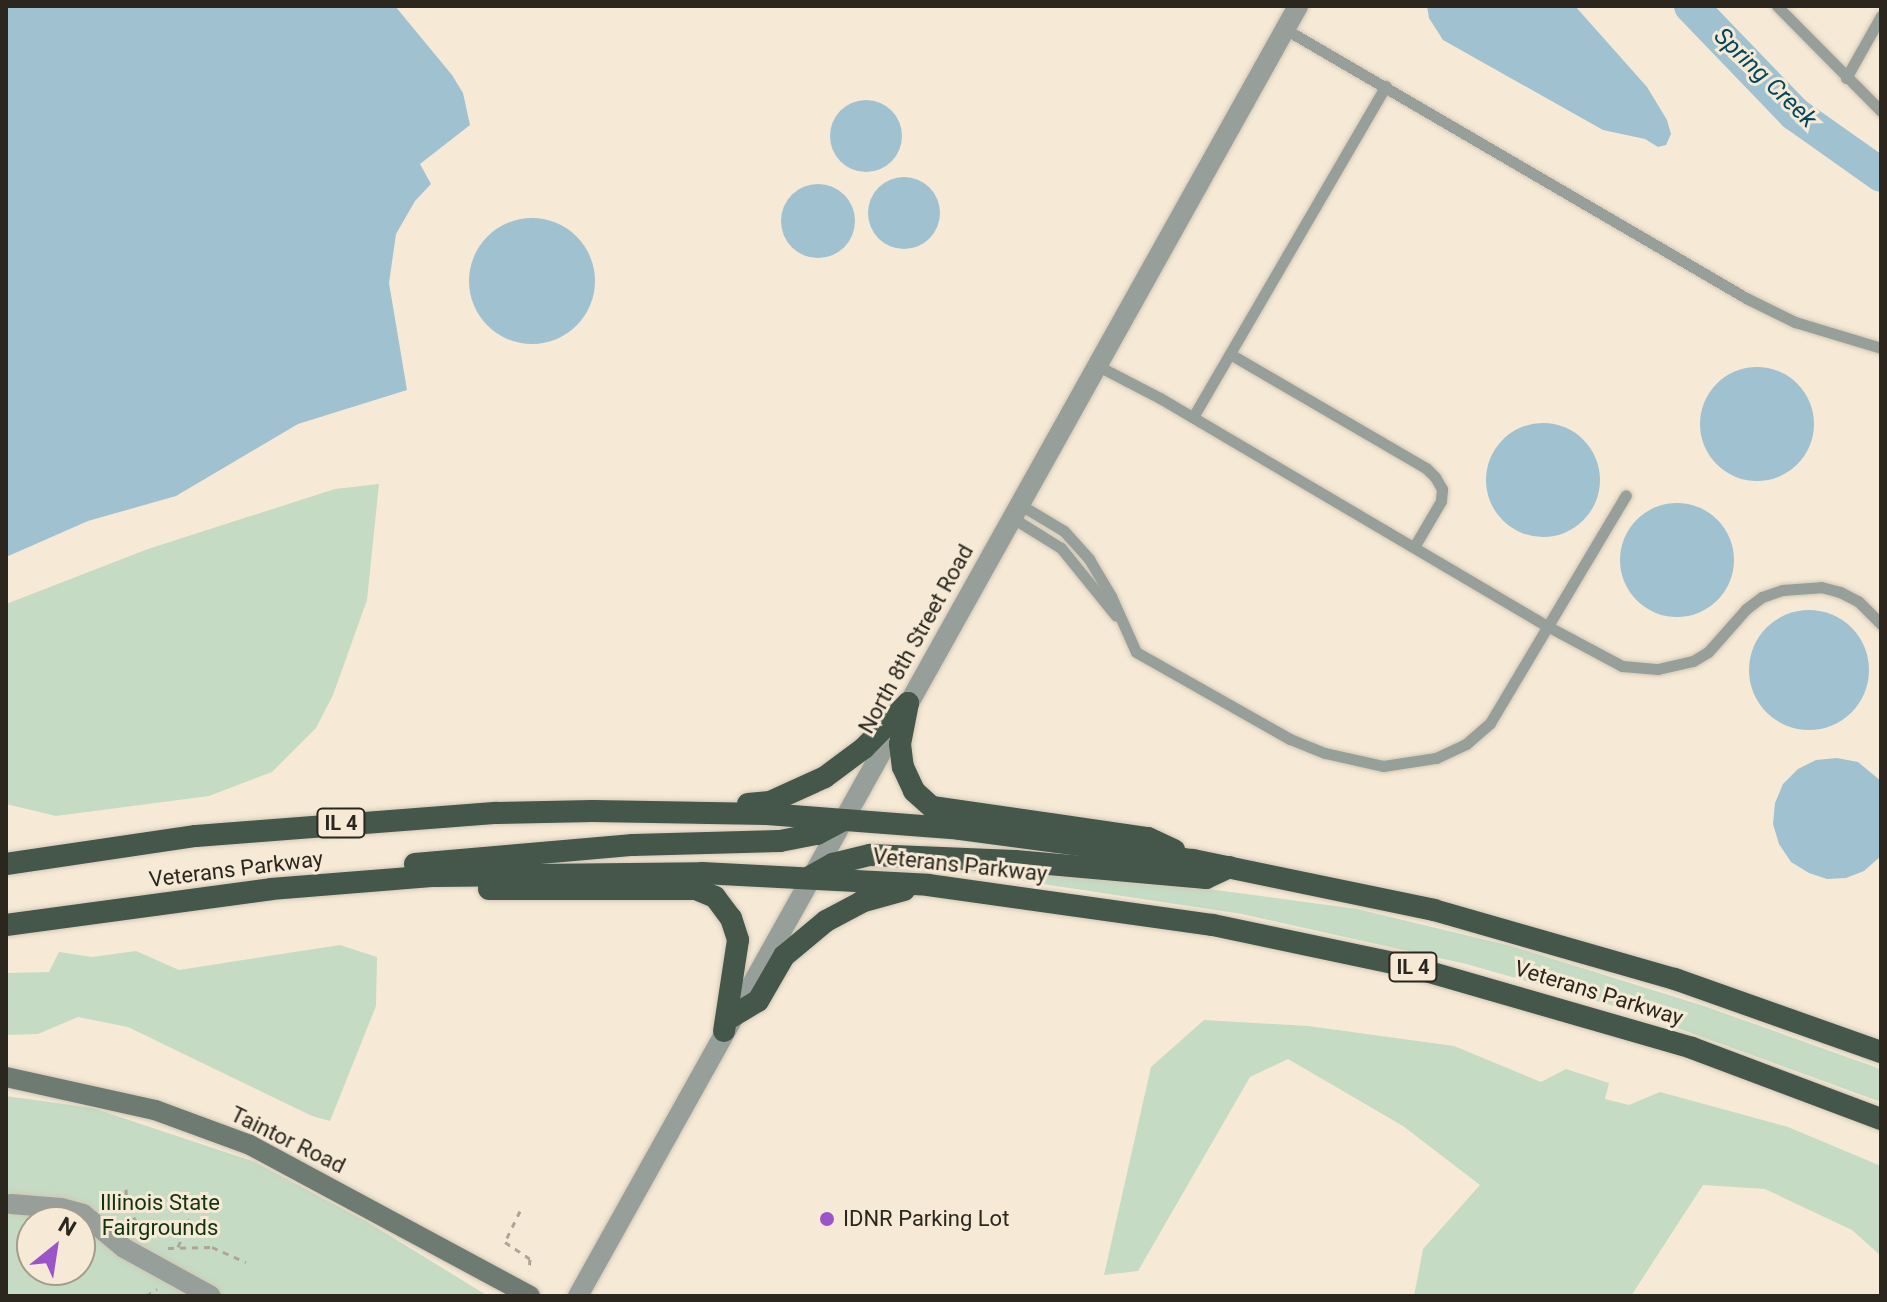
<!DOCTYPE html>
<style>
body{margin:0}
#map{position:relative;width:1887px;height:1302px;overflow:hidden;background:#f6ead6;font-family:Roboto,sans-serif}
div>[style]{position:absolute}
.green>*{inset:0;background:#c5dbc3}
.water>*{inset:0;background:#a0c1d0}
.round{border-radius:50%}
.river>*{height:34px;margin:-17px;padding:0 17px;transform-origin:17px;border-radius:17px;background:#a0c1d0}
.path>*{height:3px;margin-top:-1.5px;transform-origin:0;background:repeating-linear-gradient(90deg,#aea596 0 6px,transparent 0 12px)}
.roads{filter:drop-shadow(0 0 2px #d1c7b5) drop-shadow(0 0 2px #d1c7b5)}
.service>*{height:11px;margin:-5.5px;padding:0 5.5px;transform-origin:5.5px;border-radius:5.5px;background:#969f99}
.minor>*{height:20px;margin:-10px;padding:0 10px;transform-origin:10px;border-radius:10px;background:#969f99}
.tertiary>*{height:20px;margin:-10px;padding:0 10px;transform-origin:10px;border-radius:10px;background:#969f99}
.secondary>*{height:20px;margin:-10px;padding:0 10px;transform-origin:10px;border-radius:10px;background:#6e7b72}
.trunk>*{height:22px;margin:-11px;padding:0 11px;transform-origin:11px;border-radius:11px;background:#45564a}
.dots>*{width:22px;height:22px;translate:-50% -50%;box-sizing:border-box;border:4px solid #f6ead6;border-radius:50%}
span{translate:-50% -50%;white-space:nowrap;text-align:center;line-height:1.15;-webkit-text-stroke:6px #f6ead6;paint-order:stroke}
.shield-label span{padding:2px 6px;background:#f6ead6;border:2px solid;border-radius:6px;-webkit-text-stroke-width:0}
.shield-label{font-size:20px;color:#2b271f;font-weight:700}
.street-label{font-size:22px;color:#2b271f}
.park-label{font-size:22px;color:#103310}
.poi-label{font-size:22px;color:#2b271f}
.left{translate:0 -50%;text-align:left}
.water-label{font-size:24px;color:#00475d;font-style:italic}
.frame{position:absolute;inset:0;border:8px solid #2b271f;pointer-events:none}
.north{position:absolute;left:16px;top:1206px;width:80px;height:80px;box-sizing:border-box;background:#f6ead6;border:2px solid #a59c8d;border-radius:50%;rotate:30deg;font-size:22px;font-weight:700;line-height:32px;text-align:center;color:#2b271f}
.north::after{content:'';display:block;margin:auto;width:28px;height:36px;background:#9c55c8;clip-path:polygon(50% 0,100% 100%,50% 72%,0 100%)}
</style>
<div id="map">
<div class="green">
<div style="clip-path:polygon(379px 484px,367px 600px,333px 695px,316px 728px,272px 772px,209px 796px,56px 816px,6px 804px,6px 604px,148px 549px,335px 489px)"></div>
<div style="clip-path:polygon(990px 870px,1171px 884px,1357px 909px,1511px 946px,1704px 1006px,1875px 1067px,1881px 1070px,1881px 1102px,1631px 1011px,1466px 964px,1242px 914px,990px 876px)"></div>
<div style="clip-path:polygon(340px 945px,377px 957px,376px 1006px,330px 1121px,312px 1116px,128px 1027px,78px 1017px,38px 1034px,6px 1035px,6px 973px,49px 972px,59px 952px,92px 957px,136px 951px,179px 970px)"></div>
<div style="clip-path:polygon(1204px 1020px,1308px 1026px,1454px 1046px,1541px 1082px,1566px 1069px,1609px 1083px,1605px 1099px,1629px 1105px,1660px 1092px,1788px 1127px,1881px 1166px,1881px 1256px,1852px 1230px,1765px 1189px,1703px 1185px,1631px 1296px,1414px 1296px,1423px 1249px,1480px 1185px,1403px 1126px,1288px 1059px,1250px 1077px,1138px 1271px,1104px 1275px,1151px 1067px)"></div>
<div style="clip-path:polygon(evenodd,6px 1096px,93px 1108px,255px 1162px,369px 1223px,488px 1296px,6px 1296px,6px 1096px,32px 1222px,80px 1222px,80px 1270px,32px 1270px,32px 1222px)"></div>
</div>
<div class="water">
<div style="clip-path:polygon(6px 6px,395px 6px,452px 75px,463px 93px,470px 125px,420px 164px,431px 184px,415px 201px,396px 234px,389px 283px,407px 390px,298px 424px,176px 496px,88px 521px,6px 557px)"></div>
<div style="clip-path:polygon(1427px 6px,1575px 6px,1647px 87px,1667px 120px,1671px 134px,1666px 145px,1658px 147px,1645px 139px,1603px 130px,1443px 40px,1429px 18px)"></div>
<div class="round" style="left:830px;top:100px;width:72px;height:72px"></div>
<div class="round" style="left:868px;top:177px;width:72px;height:72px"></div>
<div class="round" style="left:781px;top:184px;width:74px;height:74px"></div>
<div class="round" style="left:469px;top:218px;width:126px;height:126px"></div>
<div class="round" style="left:1700px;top:367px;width:114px;height:114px"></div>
<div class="round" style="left:1486px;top:423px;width:114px;height:114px"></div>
<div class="round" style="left:1620px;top:503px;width:114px;height:114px"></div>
<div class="round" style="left:1749px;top:610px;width:120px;height:120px"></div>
<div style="clip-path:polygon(1837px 758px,1858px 762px,1881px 781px,1881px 856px,1864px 871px,1846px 878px,1827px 879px,1809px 873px,1791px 862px,1779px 844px,1773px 824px,1775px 803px,1783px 784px,1798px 769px,1816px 760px)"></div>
</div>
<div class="river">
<div style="left:1691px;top:6px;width:150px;rotate:46.1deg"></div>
<div style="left:1795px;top:114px;width:105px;rotate:35.3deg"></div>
</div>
<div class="path">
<div style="left:126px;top:1189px;width:18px;rotate:87deg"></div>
<div style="left:127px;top:1207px;width:33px;rotate:57deg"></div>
<div style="left:520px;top:1211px;width:34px;rotate:116deg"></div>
<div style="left:505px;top:1242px;width:30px;rotate:34deg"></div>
<div style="left:530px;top:1259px;width:12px;rotate:95deg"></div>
<div style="left:178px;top:1247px;width:32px;rotate:-68deg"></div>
<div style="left:168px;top:1248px;width:44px;rotate:-1.3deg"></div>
<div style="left:212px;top:1247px;width:37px;rotate:24deg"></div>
<div style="left:146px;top:1296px;width:13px;rotate:-32deg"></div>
</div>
<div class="roads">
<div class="service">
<div style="left:1777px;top:6px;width:148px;rotate:45.3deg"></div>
<div style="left:1285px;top:29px;width:534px;rotate:30.26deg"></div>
<div style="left:1746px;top:298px;width:55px;rotate:26.1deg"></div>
<div style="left:1795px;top:322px;width:90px;rotate:16.8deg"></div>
<div style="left:1846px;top:78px;width:71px;rotate:-60.6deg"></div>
<div style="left:1230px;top:354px;width:227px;rotate:30.2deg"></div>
<div style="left:1426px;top:468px;width:13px;rotate:45deg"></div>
<div style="left:1435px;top:477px;width:14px;rotate:60deg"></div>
<div style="left:1442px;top:489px;width:12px;rotate:95deg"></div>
<div style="left:1441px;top:501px;width:53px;rotate:120.4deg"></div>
<div style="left:1096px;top:365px;width:72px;rotate:27.3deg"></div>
<div style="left:1160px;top:398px;width:451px;rotate:30.5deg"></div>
<div style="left:1549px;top:627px;width:83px;rotate:28.1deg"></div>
<div style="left:1622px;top:666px;width:36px;rotate:5deg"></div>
<div style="left:1658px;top:669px;width:36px;rotate:-13deg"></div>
<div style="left:1693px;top:661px;width:17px;rotate:-31deg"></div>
<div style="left:1708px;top:652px;width:57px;rotate:-48.5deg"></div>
<div style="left:1746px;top:609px;width:20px;rotate:-37deg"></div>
<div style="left:1762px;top:597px;width:21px;rotate:-19deg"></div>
<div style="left:1782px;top:590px;width:39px;rotate:-4deg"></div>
<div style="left:1821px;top:587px;width:20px;rotate:15deg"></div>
<div style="left:1840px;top:592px;width:20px;rotate:27deg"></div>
<div style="left:1858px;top:601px;width:33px;rotate:45deg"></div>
<div style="left:1193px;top:417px;width:383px;rotate:-59.8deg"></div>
<div style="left:1019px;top:504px;width:52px;rotate:31deg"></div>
<div style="left:1064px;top:531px;width:38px;rotate:48deg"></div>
<div style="left:1089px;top:559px;width:43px;rotate:59.3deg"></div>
<div style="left:1111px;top:596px;width:61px;rotate:65.9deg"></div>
<div style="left:1136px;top:652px;width:177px;rotate:29.5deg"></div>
<div style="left:1290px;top:739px;width:38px;rotate:22deg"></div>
<div style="left:1325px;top:753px;width:59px;rotate:12.6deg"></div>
<div style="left:1383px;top:766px;width:54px;rotate:-8.6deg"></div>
<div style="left:1436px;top:758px;width:33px;rotate:-25deg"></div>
<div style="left:1466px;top:744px;width:32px;rotate:-41deg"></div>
<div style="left:1490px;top:723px;width:265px;rotate:-59.2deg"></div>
<div style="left:1011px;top:517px;width:59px;rotate:31.8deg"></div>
<div style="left:1061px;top:548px;width:87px;rotate:51deg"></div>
</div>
<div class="minor">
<div style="left:11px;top:1204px;width:50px;rotate:4.6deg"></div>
<div style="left:61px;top:1208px;width:23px;rotate:15deg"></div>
<div style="left:83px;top:1214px;width:53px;rotate:39.7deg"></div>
<div style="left:124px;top:1248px;width:99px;rotate:28.9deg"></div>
</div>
<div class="tertiary">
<div style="left:578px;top:1296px;width:1477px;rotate:-60.83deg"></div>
</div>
<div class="secondary">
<div style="left:6px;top:1077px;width:153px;rotate:12.5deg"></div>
<div style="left:155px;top:1110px;width:101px;rotate:20.2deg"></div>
<div style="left:250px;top:1145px;width:318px;rotate:28.3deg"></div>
</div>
<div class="trunk">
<div style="left:908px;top:703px;width:42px;rotate:101deg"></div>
<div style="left:900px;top:744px;width:23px;rotate:83deg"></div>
<div style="left:903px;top:767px;width:26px;rotate:65deg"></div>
<div style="left:914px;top:791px;width:24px;rotate:42deg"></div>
<div style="left:932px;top:807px;width:218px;rotate:8.2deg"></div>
<div style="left:1148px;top:838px;width:29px;rotate:25deg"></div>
<div style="left:748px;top:804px;width:22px;rotate:-5deg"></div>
<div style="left:770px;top:802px;width:60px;rotate:-24.4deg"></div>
<div style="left:825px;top:777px;width:49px;rotate:-36.6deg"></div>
<div style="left:864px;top:748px;width:63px;rotate:-45.6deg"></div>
<div style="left:6px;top:864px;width:192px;rotate:-8.4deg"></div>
<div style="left:196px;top:836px;width:302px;rotate:-4.4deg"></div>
<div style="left:497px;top:813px;width:96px;rotate:-1.2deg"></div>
<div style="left:593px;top:811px;width:174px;rotate:1deg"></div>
<div style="left:767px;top:814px;width:194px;rotate:4.4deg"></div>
<div style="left:960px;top:829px;width:235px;rotate:7.6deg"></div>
<div style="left:1193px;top:860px;width:246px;rotate:11.7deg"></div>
<div style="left:1434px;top:910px;width:251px;rotate:16deg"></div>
<div style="left:1675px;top:979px;width:219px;rotate:19.5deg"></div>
<div style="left:415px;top:864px;width:219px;rotate:-5deg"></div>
<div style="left:633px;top:845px;width:147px;rotate:-1.6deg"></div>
<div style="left:780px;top:841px;width:38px;rotate:-11deg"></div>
<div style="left:817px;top:834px;width:30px;rotate:-28deg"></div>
<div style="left:811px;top:876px;width:25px;rotate:-29deg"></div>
<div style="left:833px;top:864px;width:38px;rotate:-14deg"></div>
<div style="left:870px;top:855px;width:145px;rotate:2.4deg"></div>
<div style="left:1015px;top:861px;width:192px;rotate:5.1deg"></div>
<div style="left:1206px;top:878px;width:26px;rotate:-25deg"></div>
<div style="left:489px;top:889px;width:207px"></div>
<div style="left:696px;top:889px;width:21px;rotate:23deg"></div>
<div style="left:715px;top:897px;width:26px;rotate:53deg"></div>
<div style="left:731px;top:918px;width:23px;rotate:72deg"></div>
<div style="left:738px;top:940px;width:92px;rotate:98.7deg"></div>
<div style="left:6px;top:925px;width:267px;rotate:-7.7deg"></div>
<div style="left:271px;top:889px;width:164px;rotate:-4.6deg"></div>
<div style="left:434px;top:876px;width:268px;rotate:-0.6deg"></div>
<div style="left:702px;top:873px;width:226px;rotate:3deg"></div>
<div style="left:928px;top:885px;width:288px;rotate:8deg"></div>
<div style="left:1213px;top:925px;width:203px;rotate:11.9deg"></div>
<div style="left:1412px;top:967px;width:291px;rotate:16.1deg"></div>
<div style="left:1692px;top:1048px;width:202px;rotate:20.6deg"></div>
<div style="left:731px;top:1017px;width:31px;rotate:-31deg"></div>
<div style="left:758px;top:1001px;width:52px;rotate:-60deg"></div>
<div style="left:784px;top:956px;width:55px;rotate:-39.8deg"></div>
<div style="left:826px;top:921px;width:40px;rotate:-28deg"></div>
<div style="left:861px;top:902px;width:45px;rotate:-15.6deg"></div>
</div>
</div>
<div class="dots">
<div style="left:827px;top:1219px;background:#9c55c8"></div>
</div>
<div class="shield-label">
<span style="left:341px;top:823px">IL 4</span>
<span style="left:1413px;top:967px">IL 4</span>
</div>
<div class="street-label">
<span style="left:916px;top:639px;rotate:-61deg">North 8th Street Road</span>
<span style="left:960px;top:865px;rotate:6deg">Veterans Parkway</span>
<span style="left:236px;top:869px;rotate:-7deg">Veterans Parkway</span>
<span style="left:1599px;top:993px;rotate:17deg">Veterans Parkway</span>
<span style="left:288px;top:1140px;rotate:26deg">Taintor Road</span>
</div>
<div class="park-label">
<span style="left:160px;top:1215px">Illinois State<br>Fairgrounds</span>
</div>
<div class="poi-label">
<span class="left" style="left:843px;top:1219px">IDNR Parking Lot</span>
</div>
<div class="water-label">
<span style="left:1765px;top:78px;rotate:44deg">Spring Creek</span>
</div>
<div class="frame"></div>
<div class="north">N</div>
</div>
